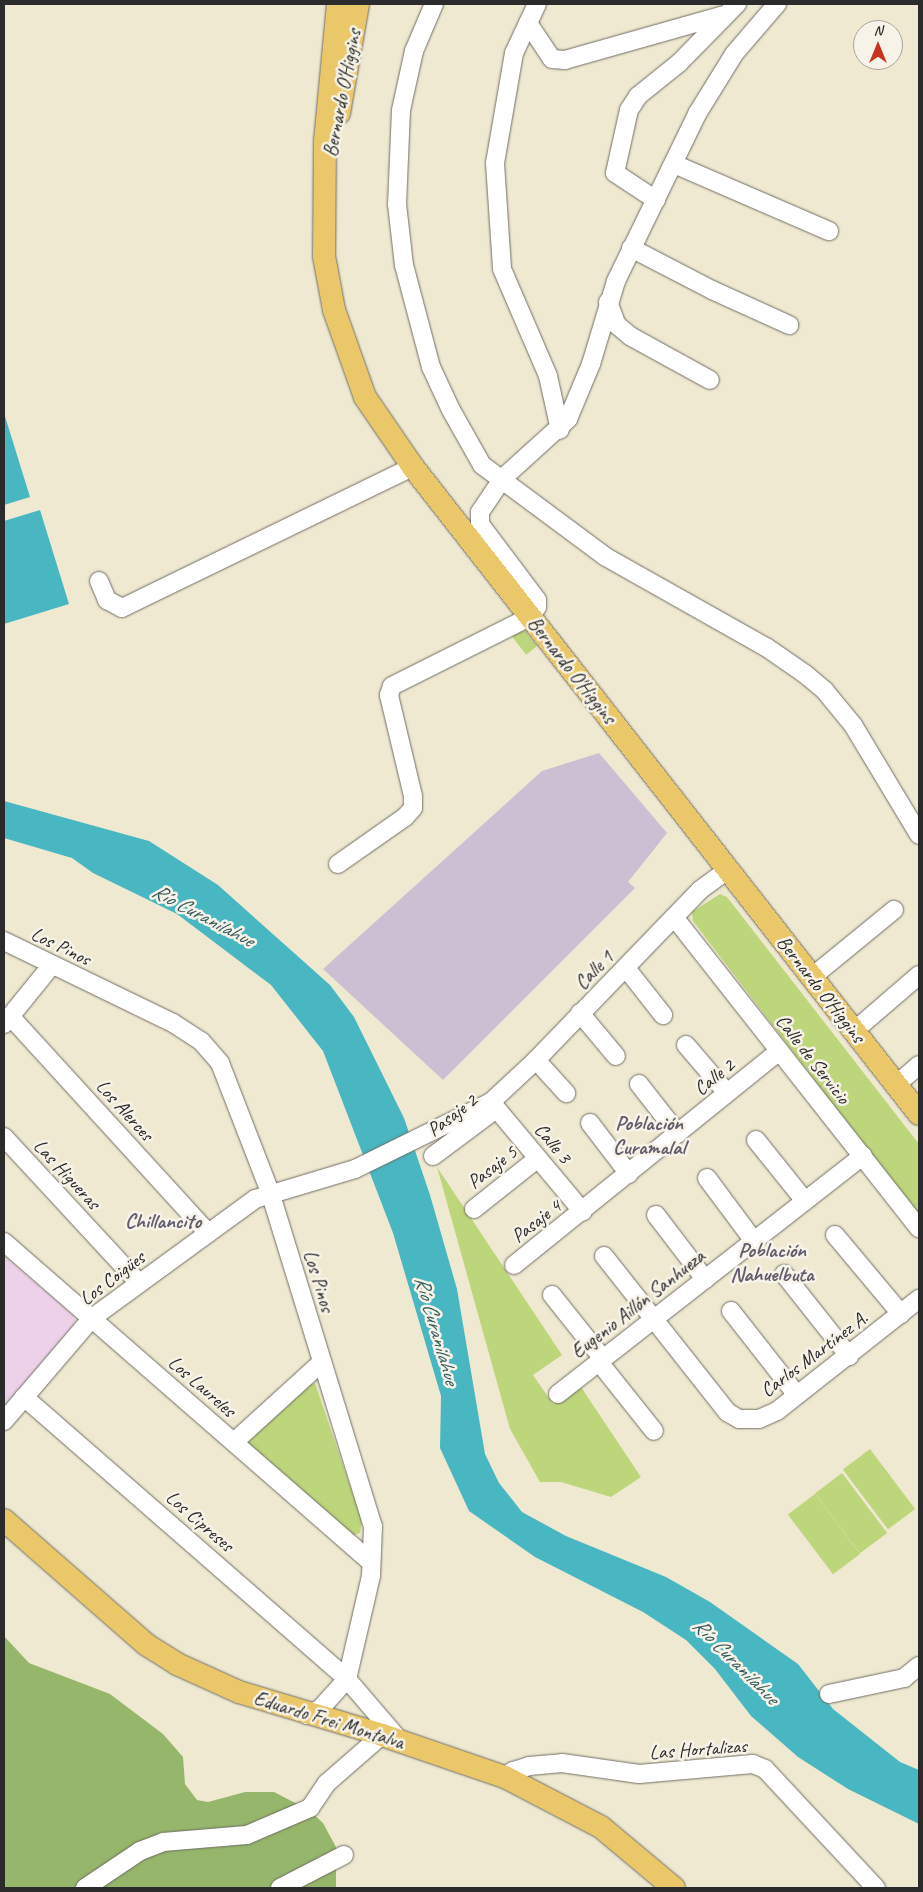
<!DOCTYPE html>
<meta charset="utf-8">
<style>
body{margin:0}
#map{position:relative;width:923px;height:1892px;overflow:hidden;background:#f0e9d1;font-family:Caveat,sans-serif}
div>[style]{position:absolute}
.built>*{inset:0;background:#edd1e9}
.industrial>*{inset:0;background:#ccbfd4}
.green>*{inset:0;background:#bdd67b;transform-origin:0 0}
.forest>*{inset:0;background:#96b76b}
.water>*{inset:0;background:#48b7c2}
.roads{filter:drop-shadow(0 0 1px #706e65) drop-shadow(0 0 1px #706e65)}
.minor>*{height:18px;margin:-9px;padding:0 9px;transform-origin:9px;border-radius:9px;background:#fff}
.major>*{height:22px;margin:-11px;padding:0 11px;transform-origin:11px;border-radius:11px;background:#eac769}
span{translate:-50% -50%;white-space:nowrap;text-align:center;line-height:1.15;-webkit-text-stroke:5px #f7f3e8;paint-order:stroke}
.street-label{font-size:20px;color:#2b2b2b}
.water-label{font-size:21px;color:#355c60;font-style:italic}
.neighbourhood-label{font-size:21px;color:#635c6c;font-weight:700}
.frame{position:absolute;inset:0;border:5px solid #2b2b2b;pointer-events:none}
.north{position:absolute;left:853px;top:20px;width:50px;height:50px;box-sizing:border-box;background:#f7f3e8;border:1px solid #a5a39c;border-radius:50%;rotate:0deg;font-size:14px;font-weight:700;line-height:20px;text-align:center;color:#2b2b2b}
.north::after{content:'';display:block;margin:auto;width:18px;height:22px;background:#c8321e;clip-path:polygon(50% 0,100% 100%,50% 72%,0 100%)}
</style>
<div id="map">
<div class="built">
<div style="clip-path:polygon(4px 1256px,73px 1315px,76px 1322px,4px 1408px)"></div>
</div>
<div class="industrial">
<div style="clip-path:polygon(599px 753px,667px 833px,628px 882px,635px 888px,443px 1080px,323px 969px,542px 771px)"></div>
</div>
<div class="green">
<div style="left:523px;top:628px;width:23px;height:14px;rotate:52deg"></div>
<div style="clip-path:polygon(720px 894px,727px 897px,919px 1144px,919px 1217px,693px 921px,692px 912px)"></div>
<div style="clip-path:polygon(437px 1167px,562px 1355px,533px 1375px,553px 1404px,581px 1387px,641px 1477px,611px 1497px,561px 1482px,540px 1482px,510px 1429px)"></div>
<div style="clip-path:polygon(315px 1383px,362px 1521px,360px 1533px,352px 1536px,244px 1442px,303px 1387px)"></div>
<div style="left:870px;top:1449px;width:75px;height:34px;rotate:53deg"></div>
<div style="left:842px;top:1473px;width:75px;height:34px;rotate:53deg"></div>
<div style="left:815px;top:1494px;width:75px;height:34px;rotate:53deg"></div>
</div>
<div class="forest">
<div style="clip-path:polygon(4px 1636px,29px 1663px,110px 1694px,163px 1734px,183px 1757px,185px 1784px,197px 1800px,208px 1802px,245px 1792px,274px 1792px,309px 1810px,323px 1823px,336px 1847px,336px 1888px,4px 1888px)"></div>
</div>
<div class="water">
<div style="clip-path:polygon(4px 413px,30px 497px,4px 505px)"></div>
<div style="clip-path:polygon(40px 510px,69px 604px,4px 624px,4px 521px)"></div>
<div style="clip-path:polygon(4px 801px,149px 841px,218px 885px,330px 985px,354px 1017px,404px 1118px,430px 1195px,457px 1289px,485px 1454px,499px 1483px,522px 1512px,566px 1536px,666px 1577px,710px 1602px,798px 1664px,833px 1709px,900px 1762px,919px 1770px,919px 1824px,848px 1789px,798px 1757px,751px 1716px,715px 1669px,686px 1640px,643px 1612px,535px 1557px,469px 1511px,440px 1448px,441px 1396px,393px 1233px,323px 1051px,271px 985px,177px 914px,93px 873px,72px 858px,4px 838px)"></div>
</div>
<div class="roads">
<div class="minor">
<div style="left:434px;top:4px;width:51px;rotate:113.1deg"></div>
<div style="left:414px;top:51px;width:60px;rotate:102.4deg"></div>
<div style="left:401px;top:110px;width:94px;rotate:92.4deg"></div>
<div style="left:397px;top:204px;width:61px;rotate:83.5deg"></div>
<div style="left:404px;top:265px;width:106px;rotate:75.2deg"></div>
<div style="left:431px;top:367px;width:47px;rotate:65.1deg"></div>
<div style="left:451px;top:410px;width:63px;rotate:60.6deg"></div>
<div style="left:482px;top:465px;width:154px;rotate:36.6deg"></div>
<div style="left:606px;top:557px;width:184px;rotate:29.4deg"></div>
<div style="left:766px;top:647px;width:47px;rotate:34.7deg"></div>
<div style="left:805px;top:674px;width:26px;rotate:40deg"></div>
<div style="left:825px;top:691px;width:44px;rotate:50.5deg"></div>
<div style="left:853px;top:725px;width:128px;rotate:59deg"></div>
<div style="left:537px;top:4px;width:54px;rotate:115.1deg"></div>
<div style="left:514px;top:53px;width:112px;rotate:99.8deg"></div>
<div style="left:495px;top:163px;width:106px;rotate:86.2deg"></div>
<div style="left:502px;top:269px;width:116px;rotate:66.7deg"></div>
<div style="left:548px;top:376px;width:55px;rotate:77.5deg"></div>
<div style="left:528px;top:23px;width:43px;rotate:56.3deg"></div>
<div style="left:552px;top:59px;width:13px;rotate:4deg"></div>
<div style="left:565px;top:60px;width:165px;rotate:-15.8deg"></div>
<div style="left:674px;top:164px;width:169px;rotate:23.4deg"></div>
<div style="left:656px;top:200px;width:49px;rotate:-146.6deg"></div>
<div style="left:615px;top:173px;width:65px;rotate:-77.5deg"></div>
<div style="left:629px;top:110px;width:17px;rotate:-57deg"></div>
<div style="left:638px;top:96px;width:53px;rotate:-38.8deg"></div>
<div style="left:679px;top:63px;width:83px;rotate:-45.5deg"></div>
<div style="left:631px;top:248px;width:91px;rotate:27.4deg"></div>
<div style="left:712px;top:290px;width:85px;rotate:24.4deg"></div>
<div style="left:608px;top:302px;width:25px;rotate:69deg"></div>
<div style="left:617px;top:325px;width:17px;rotate:40deg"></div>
<div style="left:630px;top:336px;width:91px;rotate:28.8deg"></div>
<div style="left:99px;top:581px;width:21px;rotate:67deg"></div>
<div style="left:107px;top:600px;width:17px;rotate:28deg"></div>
<div style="left:122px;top:608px;width:323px;rotate:-25.9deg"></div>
<div style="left:338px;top:864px;width:82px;rotate:-35deg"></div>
<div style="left:405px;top:817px;width:12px;rotate:-48deg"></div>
<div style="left:413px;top:808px;width:12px;rotate:-90deg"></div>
<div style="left:413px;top:796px;width:104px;rotate:-103.4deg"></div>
<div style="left:389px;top:695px;width:9px;rotate:-72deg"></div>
<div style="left:392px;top:686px;width:154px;rotate:-26.6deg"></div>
<div style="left:530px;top:617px;width:12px;rotate:-55deg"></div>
<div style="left:537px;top:607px;width:7px;rotate:-90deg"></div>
<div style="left:537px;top:600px;width:95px;rotate:-126.9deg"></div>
<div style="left:480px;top:524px;width:12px;rotate:-90deg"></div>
<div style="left:480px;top:512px;width:41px;rotate:-55.9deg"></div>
<div style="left:503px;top:478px;width:88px;rotate:-42.2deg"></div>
<div style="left:568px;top:419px;width:60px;rotate:-67.3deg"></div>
<div style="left:591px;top:364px;width:87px;rotate:-73.2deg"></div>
<div style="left:616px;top:281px;width:186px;rotate:-64.1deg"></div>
<div style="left:697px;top:114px;width:70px;rotate:-58.3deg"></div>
<div style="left:734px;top:54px;width:66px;rotate:-49.3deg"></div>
<div style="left:674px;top:917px;width:396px;rotate:51.8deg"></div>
<div style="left:4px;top:941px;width:188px;rotate:25.9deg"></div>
<div style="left:173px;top:1023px;width:33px;rotate:33deg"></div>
<div style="left:201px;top:1041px;width:29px;rotate:49deg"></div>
<div style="left:220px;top:1063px;width:138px;rotate:68.8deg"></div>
<div style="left:270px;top:1192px;width:350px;rotate:72.9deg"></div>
<div style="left:373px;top:1526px;width:50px;rotate:92.3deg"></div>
<div style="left:371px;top:1576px;width:106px;rotate:103.1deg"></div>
<div style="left:626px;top:968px;width:60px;rotate:51.8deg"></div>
<div style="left:812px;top:977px;width:106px;rotate:-39.3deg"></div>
<div style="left:580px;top:1013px;width:56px;rotate:50.1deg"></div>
<div style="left:10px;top:1016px;width:294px;rotate:47.6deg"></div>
<div style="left:4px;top:1024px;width:75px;rotate:-51deg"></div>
<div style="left:854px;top:1031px;width:86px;rotate:-40.7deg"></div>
<div style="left:686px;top:1045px;width:63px;rotate:49.5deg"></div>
<div style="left:536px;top:1060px;width:45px;rotate:47.7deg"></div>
<div style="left:639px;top:1084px;width:63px;rotate:52deg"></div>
<div style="left:896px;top:1085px;width:30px;rotate:-41deg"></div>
<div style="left:491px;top:1102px;width:143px;rotate:50.1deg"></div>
<div style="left:590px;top:1123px;width:64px;rotate:52.6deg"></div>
<div style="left:4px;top:1137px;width:199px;rotate:47.2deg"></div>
<div style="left:756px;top:1140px;width:78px;rotate:51.2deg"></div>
<div style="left:433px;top:1156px;width:79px;rotate:-36.7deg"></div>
<div style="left:707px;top:1178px;width:79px;rotate:53.3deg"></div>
<div style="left:474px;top:1209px;width:80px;rotate:-38.4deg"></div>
<div style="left:656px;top:1215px;width:81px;rotate:52.6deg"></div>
<div style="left:835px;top:1235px;width:103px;rotate:50.1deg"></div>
<div style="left:4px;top:1242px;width:487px;rotate:41.1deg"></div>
<div style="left:604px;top:1256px;width:199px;rotate:51.7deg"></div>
<div style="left:727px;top:1412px;width:14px;rotate:30deg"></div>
<div style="left:739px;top:1419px;width:20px"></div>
<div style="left:759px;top:1419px;width:20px;rotate:-24deg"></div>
<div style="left:777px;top:1411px;width:181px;rotate:-38.3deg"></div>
<div style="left:514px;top:1265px;width:341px;rotate:-38.9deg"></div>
<div style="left:784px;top:1274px;width:105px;rotate:51.6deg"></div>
<div style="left:552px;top:1295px;width:82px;rotate:51.4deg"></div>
<div style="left:731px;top:1311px;width:105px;rotate:51.9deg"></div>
<div style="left:599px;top:1362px;width:88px;rotate:51.4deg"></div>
<div style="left:558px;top:1394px;width:387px;rotate:-38deg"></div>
<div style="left:24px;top:1397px;width:429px;rotate:41.1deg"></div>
<div style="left:347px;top:1679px;width:83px;rotate:49.4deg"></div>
<div style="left:4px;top:1421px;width:135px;rotate:-49.5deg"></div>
<div style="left:92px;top:1318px;width:202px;rotate:-36.1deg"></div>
<div style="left:255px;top:1199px;width:104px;rotate:-16.7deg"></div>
<div style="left:355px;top:1169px;width:152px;rotate:-26.2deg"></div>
<div style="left:491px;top:1102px;width:62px;rotate:-43deg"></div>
<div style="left:536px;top:1060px;width:236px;rotate:-46deg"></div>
<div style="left:700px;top:890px;width:34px;rotate:-36deg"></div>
<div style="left:234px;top:1442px;width:119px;rotate:-42.3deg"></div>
<div style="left:829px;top:1694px;width:77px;rotate:-12deg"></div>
<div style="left:904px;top:1678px;width:19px;rotate:-39deg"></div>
<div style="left:307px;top:1715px;width:14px;rotate:-25deg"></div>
<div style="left:320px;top:1709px;width:40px;rotate:-48deg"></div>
<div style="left:505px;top:1777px;width:10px;rotate:-37deg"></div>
<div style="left:513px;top:1771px;width:17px;rotate:-17deg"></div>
<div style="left:529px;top:1766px;width:33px;rotate:-5deg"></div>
<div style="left:562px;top:1763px;width:78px;rotate:8.1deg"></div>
<div style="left:639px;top:1774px;width:114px;rotate:-5deg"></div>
<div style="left:753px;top:1764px;width:13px;rotate:23deg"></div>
<div style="left:765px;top:1769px;width:163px;rotate:47deg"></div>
<div style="left:85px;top:1888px;width:66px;rotate:-33.9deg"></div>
<div style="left:140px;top:1851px;width:25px;rotate:-21deg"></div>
<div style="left:163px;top:1842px;width:84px;rotate:-4.8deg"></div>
<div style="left:247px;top:1835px;width:69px;rotate:-23.2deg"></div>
<div style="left:310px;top:1808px;width:30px;rotate:-56deg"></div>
<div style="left:327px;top:1783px;width:73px;rotate:-41.1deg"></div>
<div style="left:280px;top:1888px;width:72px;rotate:-27.3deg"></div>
</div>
<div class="major">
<div style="left:338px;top:4px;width:139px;rotate:95.4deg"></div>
<div style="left:325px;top:142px;width:114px;rotate:90.5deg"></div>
<div style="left:324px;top:256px;width:55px;rotate:79.5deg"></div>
<div style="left:334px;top:310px;width:92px;rotate:70.4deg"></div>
<div style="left:365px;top:397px;width:85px;rotate:55.6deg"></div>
<div style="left:413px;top:467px;width:821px;rotate:51.97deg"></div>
<div style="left:339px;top:113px;width:111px;rotate:-80.1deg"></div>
<div style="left:4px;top:1520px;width:190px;rotate:41.2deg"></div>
<div style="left:147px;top:1645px;width:36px;rotate:32deg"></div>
<div style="left:177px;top:1664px;width:68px;rotate:24.3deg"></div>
<div style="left:239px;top:1692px;width:149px;rotate:16.7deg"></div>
<div style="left:382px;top:1735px;width:130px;rotate:18.9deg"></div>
<div style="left:505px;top:1777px;width:108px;rotate:27.5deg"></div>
<div style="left:601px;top:1827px;width:95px;rotate:39.9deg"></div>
</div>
</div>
<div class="street-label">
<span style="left:342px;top:93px;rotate:-79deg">Bernardo O'Higgins</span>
<span style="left:572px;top:670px;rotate:52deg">Bernardo O'Higgins</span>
<span style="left:61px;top:946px;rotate:26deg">Los Pinos</span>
<span style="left:594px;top:970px;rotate:-45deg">Calle 1</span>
<span style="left:821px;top:989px;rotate:52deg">Bernardo O'Higgins</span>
<span style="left:813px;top:1059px;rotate:52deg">Calle de Servicio</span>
<span style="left:714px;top:1077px;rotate:-39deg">Calle 2</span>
<span style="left:125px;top:1110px;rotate:48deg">Los Alerces</span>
<span style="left:452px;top:1115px;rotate:-37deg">Pasaje 2</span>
<span style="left:553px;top:1143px;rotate:50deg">Calle 3</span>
<span style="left:492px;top:1167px;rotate:-38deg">Pasaje 5</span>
<span style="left:67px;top:1174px;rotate:47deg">Las Higueras</span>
<span style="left:536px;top:1221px;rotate:-38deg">Pasaje 4</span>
<span style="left:112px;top:1278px;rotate:-37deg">Los Coigües</span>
<span style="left:319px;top:1281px;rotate:73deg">Los Pinos</span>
<span style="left:638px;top:1304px;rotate:-38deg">Eugenio Aillón Sanhueza</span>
<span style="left:814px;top:1354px;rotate:-37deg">Carlos Martínez A.</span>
<span style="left:202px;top:1386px;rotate:41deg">Los Laureles</span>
<span style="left:200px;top:1521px;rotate:41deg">Los Cipreses</span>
<span style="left:329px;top:1720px;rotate:17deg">Eduardo Frei Montalva</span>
<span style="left:698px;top:1749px;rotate:-4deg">Las Hortalizas</span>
</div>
<div class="water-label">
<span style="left:203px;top:915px;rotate:28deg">Río Curanilahue</span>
<span style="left:437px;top:1330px;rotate:74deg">Río Curanilahue</span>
<span style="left:736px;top:1661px;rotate:45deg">Río Curanilahue</span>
</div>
<div class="neighbourhood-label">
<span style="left:649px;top:1135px">Población<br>Curamalal</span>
<span style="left:163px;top:1221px">Chillancito</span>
<span style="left:772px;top:1262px">Población<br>Nahuelbuta</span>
</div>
<div class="frame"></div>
<div class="north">N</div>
</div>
